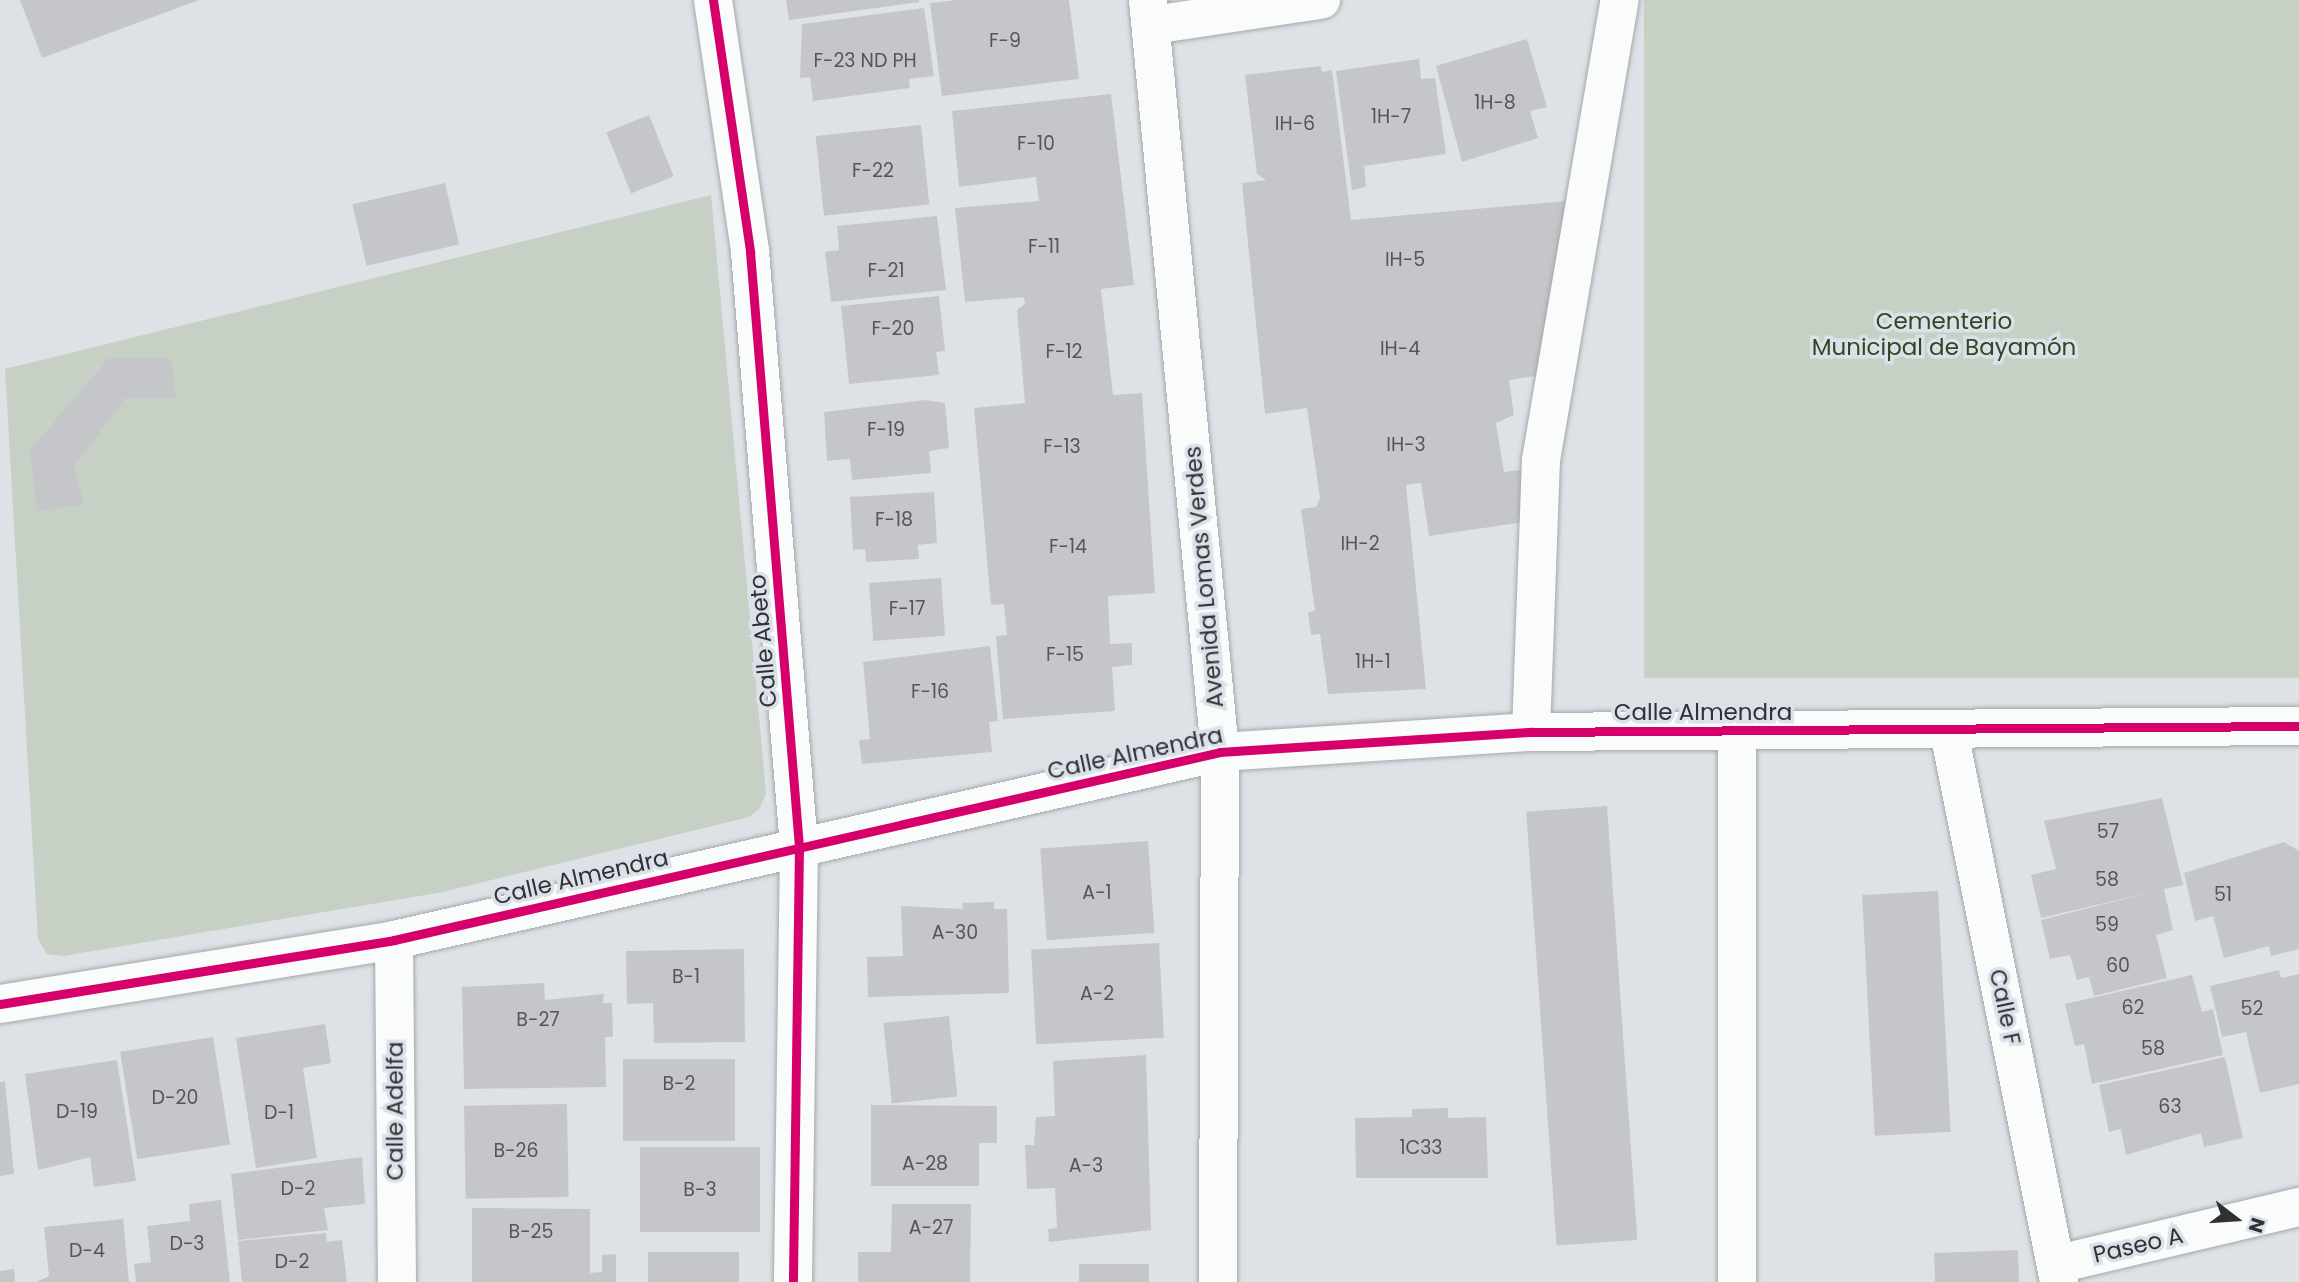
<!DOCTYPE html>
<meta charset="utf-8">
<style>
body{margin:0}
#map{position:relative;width:2299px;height:1282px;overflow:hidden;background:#dee2e6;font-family:Poppins,sans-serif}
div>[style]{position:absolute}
.green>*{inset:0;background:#c6d0c5;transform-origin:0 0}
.building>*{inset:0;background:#c5c6ca;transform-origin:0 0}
.roads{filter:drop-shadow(0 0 2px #a5a8ab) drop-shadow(0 0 2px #a5a8ab)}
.minor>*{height:38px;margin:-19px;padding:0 19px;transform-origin:19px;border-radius:19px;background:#fafbfb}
.cycleway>*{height:9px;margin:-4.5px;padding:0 4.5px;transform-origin:4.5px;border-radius:4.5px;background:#d6006c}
span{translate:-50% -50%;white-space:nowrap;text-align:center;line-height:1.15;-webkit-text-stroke:7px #dbe1e9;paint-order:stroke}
.number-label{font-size:19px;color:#54565a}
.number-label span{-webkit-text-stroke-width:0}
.park-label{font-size:23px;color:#304820}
.street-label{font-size:23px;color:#2f3134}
.north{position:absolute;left:2201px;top:1184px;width:70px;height:70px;-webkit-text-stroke:5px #dbe1e9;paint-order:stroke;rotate:107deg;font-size:19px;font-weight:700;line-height:28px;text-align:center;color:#2f3134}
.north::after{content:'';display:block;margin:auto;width:24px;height:32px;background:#2f3134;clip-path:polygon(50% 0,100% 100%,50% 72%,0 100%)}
</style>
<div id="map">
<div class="green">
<div style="left:1644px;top:0;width:655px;height:678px"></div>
<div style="clip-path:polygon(711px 195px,766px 793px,760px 808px,749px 817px,443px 892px,63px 956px,47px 954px,38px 939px,5px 369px)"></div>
</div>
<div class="building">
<div style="clip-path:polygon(20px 0,199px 0,42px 58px)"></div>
<div style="clip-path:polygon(786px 0,919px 0,919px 2px,789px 20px)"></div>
<div style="clip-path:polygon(957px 0,1069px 0,1079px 79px,942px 96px,930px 3px)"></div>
<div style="clip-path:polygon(924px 8px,934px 76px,909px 79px,910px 88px,813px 101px,810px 77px,800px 78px,802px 24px)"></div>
<div style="clip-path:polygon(1527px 39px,1547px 107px,1530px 111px,1538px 138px,1462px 162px,1436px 66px)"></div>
<div style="clip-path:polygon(1419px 59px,1421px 79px,1435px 78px,1446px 154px,1364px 166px,1366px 187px,1352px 190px,1336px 71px)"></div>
<div style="clip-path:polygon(1321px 66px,1322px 72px,1332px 70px,1351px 220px,1567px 201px,1537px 376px,1509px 380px,1514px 415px,1496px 423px,1504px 472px,1533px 468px,1531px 521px,1429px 536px,1421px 483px,1406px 485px,1426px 689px,1328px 694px,1320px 634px,1311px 635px,1308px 612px,1315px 611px,1301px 509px,1316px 507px,1320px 498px,1307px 408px,1265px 414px,1242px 183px,1266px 180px,1257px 174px,1245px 75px)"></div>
<div style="clip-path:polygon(1111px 94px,1134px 285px,1101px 289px,1113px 395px,1142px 393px,1155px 593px,1108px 596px,1110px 644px,1132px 643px,1132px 665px,1112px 667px,1115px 711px,1003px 719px,996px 636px,1007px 635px,1004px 604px,991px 605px,974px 408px,1025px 403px,1017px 310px,1025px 304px,1024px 297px,965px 302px,955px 208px,1039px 201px,1036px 177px,959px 187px,952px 111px)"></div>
<div style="left:649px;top:115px;width:66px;height:46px;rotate:68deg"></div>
<div style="left:921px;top:125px;width:80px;height:106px;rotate:84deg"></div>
<div style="left:445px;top:183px;width:63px;height:95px;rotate:77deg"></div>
<div style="clip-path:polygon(937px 216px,946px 290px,831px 302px,825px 252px,839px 250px,837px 226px)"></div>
<div style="clip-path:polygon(939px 296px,945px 351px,936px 352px,939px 375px,849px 384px,841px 306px)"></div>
<div style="clip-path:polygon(109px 358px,171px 358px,176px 398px,125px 398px,74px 467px,84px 504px,37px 511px,30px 450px)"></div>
<div style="clip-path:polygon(925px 400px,945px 403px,949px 448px,929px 451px,931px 473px,852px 480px,850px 459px,827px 461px,824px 412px)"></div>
<div style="clip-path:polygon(934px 492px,937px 543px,918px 545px,919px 559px,866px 562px,865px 549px,853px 550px,850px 497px)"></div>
<div style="left:941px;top:578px;width:58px;height:72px;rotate:86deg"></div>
<div style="clip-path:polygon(990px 646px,998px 721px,989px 722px,992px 752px,862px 764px,859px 740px,870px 739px,863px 662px)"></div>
<div style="clip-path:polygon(2162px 798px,2183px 885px,2164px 889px,2173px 930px,2156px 935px,2167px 978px,2094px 996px,2089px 977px,2077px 980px,2070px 955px,2050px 959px,2041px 920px,2160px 890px,2041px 918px,2031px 875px,2056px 869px,2044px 821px)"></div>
<div style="left:1607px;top:806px;width:435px;height:81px;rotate:86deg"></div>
<div style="left:1148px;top:841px;width:92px;height:108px;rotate:86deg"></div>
<div style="clip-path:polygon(2284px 842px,2299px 851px,2299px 949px,2271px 956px,2269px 946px,2224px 958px,2213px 916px,2195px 921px,2184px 873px)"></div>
<div style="left:1938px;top:891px;width:241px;height:76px;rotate:87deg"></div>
<div style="clip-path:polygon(994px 902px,994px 909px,1007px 909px,1009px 993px,868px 997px,867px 957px,903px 956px,901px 906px,963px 909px,962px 903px)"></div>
<div style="left:1159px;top:943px;width:95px;height:128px;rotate:87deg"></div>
<div style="clip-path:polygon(744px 949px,745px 1042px,654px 1043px,653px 1003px,627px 1004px,626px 951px)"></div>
<div style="clip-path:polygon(2279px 970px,2281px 978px,2299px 974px,2299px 1084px,2260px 1093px,2246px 1032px,2222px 1037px,2210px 986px)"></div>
<div style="clip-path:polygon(2192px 975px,2202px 1012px,2213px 1009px,2223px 1055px,2092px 1084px,2084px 1044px,2075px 1046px,2065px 1004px)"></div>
<div style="clip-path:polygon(544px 983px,545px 1000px,604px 994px,603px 1003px,612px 1003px,613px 1037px,605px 1037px,606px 1087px,464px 1089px,462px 987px)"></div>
<div style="left:949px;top:1016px;width:81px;height:66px;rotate:84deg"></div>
<div style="clip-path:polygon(325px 1024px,331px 1063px,303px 1068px,317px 1158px,256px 1168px,236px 1038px)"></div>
<div style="left:213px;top:1037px;width:109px;height:94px;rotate:81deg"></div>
<div style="clip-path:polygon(1146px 1055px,1151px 1230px,1049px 1242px,1048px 1229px,1057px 1228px,1055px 1188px,1027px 1189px,1025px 1145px,1034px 1145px,1036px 1117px,1055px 1116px,1053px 1061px)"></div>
<div style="clip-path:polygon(2225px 1057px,2243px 1138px,2204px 1147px,2201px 1133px,2126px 1155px,2121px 1129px,2109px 1132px,2099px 1085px)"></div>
<div style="left:623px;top:1059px;width:112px;height:82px"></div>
<div style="clip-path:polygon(117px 1060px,136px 1181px,94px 1187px,90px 1157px,38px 1170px,25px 1074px)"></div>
<div style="clip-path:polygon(5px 1081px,14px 1174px,0 1176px,0 1082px)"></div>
<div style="left:567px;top:1104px;width:93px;height:103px;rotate:89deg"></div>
<div style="clip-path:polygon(871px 1105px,997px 1106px,997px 1143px,979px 1143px,979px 1186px,871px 1186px)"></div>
<div style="clip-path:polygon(1448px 1108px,1448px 1118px,1486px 1117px,1488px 1178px,1356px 1178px,1355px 1118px,1412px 1117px,1412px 1109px)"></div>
<div style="left:760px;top:1147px;width:85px;height:120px;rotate:90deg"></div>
<div style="clip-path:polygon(362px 1157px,365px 1204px,324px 1208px,328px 1230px,238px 1240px,231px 1174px)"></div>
<div style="clip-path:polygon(221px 1200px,230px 1282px,136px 1282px,134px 1264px,151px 1262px,147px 1226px,190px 1221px,189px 1204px)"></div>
<div style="clip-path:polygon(892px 1204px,971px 1204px,970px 1282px,858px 1282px,858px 1252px,891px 1252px)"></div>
<div style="clip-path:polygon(472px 1208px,590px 1209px,590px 1273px,602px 1272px,602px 1255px,616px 1254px,616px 1282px,472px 1282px)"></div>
<div style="clip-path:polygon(123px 1219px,129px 1282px,36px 1282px,49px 1276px,44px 1227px)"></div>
<div style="clip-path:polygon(326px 1233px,327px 1242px,342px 1240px,347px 1282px,242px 1282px,238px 1241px)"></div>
<div style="left:2018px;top:1250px;width:32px;height:84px;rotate:88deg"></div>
<div style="left:739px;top:1252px;width:30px;height:91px;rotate:90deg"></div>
<div style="left:1149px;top:1264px;width:18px;height:70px;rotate:90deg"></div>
<div style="clip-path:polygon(14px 1269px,15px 1282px,0 1282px,0 1271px)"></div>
</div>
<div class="roads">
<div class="minor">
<div style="left:713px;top:0;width:255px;rotate:81.6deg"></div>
<div style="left:750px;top:252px;width:597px;rotate:85.29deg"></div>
<div style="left:799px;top:847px;width:435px;rotate:90.8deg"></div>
<div style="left:1148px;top:0;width:755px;rotate:84.53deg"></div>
<div style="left:1220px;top:752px;width:530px;rotate:90.22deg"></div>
<div style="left:1153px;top:25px;width:170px;rotate:-8.5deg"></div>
<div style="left:1531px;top:732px;width:272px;rotate:-87.9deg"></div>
<div style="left:1541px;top:460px;width:467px;rotate:-80.3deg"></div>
<div style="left:1737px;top:732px;width:550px;rotate:90deg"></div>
<div style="left:1949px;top:732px;width:561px;rotate:78.69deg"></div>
<div style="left:394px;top:940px;width:342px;rotate:89.5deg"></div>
<div style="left:0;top:1004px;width:399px;rotate:-9.2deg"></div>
<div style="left:394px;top:940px;width:847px;rotate:-12.82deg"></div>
<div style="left:1220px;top:752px;width:312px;rotate:-3.7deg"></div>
<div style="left:1531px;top:732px;width:768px;rotate:-0.45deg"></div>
<div style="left:2058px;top:1264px;width:248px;rotate:-13.3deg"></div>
</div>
</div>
<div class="cycleway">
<div style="left:713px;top:0;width:255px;rotate:81.6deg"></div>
<div style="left:750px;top:252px;width:597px;rotate:85.29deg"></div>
<div style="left:799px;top:847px;width:435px;rotate:90.8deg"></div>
<div style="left:0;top:1004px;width:399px;rotate:-9.2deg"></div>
<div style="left:394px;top:940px;width:847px;rotate:-12.82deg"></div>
<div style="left:1220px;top:752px;width:312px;rotate:-3.7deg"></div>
<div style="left:1531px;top:732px;width:768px;rotate:-0.45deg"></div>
</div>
<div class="number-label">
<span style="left:1005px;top:41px">F-9</span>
<span style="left:865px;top:61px">F-23 ND PH</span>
<span style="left:1495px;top:103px">1H-8</span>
<span style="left:1391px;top:117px">1H-7</span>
<span style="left:1295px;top:124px">IH-6</span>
<span style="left:1036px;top:144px">F-10</span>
<span style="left:873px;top:171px">F-22</span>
<span style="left:1044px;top:247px">F-11</span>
<span style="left:1405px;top:260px">IH-5</span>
<span style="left:886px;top:271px">F-21</span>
<span style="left:893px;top:329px">F-20</span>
<span style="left:1400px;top:349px">IH-4</span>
<span style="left:1064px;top:352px">F-12</span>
<span style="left:886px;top:430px">F-19</span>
<span style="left:1406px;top:445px">IH-3</span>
<span style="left:1062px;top:447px">F-13</span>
<span style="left:894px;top:520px">F-18</span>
<span style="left:1360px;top:544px">IH-2</span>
<span style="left:1068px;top:547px">F-14</span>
<span style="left:907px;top:609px">F-17</span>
<span style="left:1065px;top:655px">F-15</span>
<span style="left:1373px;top:662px">1H-1</span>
<span style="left:930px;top:692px">F-16</span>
<span style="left:2108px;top:832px">57</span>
<span style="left:2107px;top:880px">58</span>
<span style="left:1097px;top:893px">A-1</span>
<span style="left:2223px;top:895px">51</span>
<span style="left:2107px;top:925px">59</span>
<span style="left:955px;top:933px">A-30</span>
<span style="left:2118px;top:966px">60</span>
<span style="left:686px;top:977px">B-1</span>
<span style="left:1097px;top:994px">A-2</span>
<span style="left:2133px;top:1008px">62</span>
<span style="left:2252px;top:1009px">52</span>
<span style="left:538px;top:1020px">B-27</span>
<span style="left:2153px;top:1049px">58</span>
<span style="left:679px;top:1084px">B-2</span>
<span style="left:175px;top:1098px">D-20</span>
<span style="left:2170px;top:1107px">63</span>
<span style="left:77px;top:1112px">D-19</span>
<span style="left:279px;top:1113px">D-1</span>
<span style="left:1421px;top:1148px">1C33</span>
<span style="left:516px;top:1151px">B-26</span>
<span style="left:925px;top:1164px">A-28</span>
<span style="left:1086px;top:1166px">A-3</span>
<span style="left:298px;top:1189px">D-2</span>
<span style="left:700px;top:1190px">B-3</span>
<span style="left:931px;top:1228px">A-27</span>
<span style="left:531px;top:1232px">B-25</span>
<span style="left:187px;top:1244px">D-3</span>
<span style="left:87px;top:1251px">D-4</span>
<span style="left:292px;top:1262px">D-2</span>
</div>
<div class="park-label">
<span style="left:1944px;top:334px">Cementerio<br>Municipal de Bayamón</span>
</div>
<div class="street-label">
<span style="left:1204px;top:577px;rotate:-95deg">Avenida Lomas Verdes</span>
<span style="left:763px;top:641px;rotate:-95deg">Calle Abeto</span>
<span style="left:1703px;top:712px">Calle Almendra</span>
<span style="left:1135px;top:753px;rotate:-12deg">Calle Almendra</span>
<span style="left:581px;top:877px;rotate:-13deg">Calle Almendra</span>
<span style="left:2005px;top:1007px;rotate:78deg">Calle F</span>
<span style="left:395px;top:1111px;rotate:-90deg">Calle Adelfa</span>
<span style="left:2138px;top:1245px;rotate:-13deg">Paseo A</span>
</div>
<div class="north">N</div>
</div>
